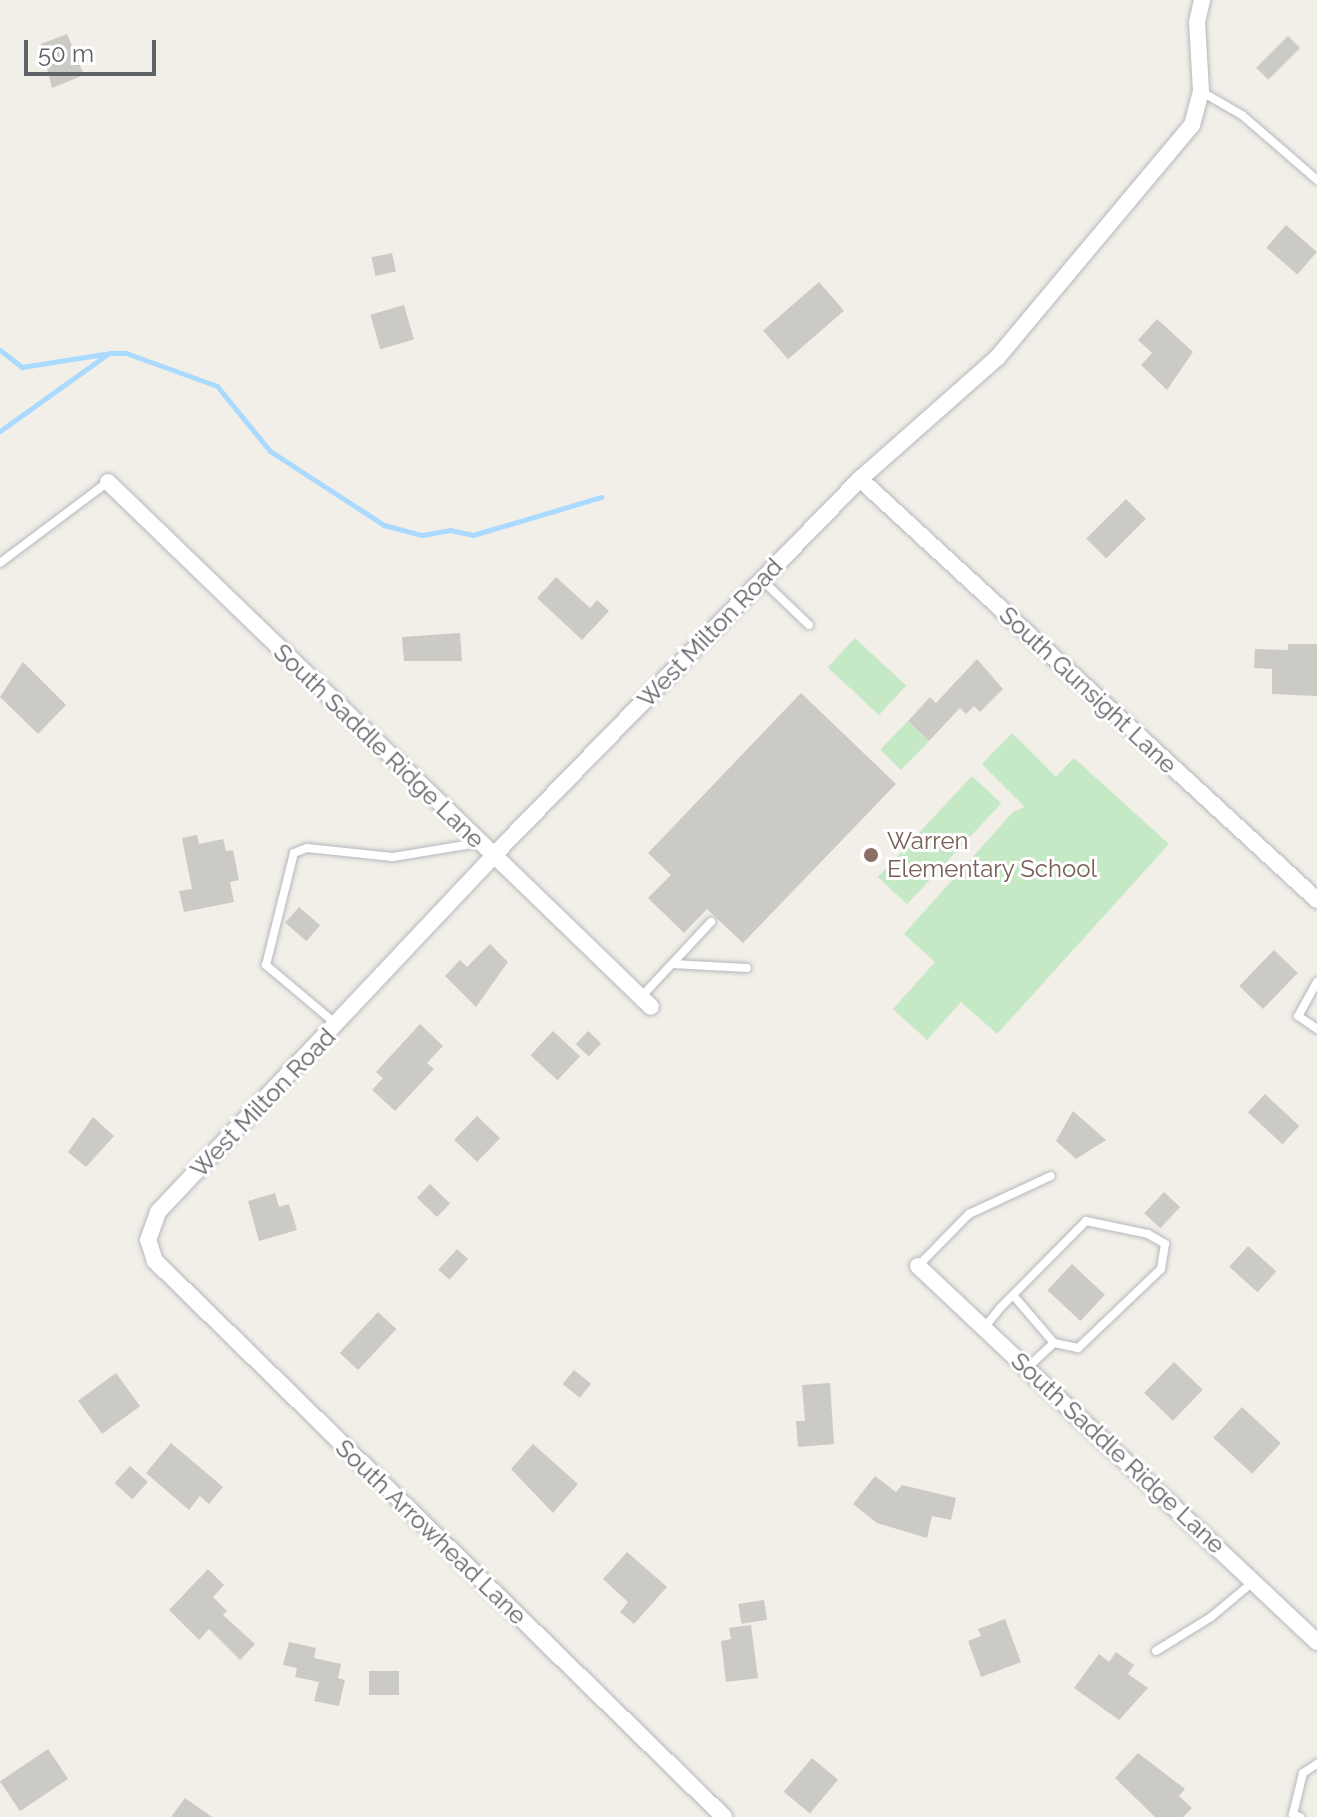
<!DOCTYPE html>
<style>
body{margin:0}
#map{position:relative;width:1317px;height:1817px;overflow:hidden;background:#f1efe8;font-family:Raleway,sans-serif}
div>[style]{position:absolute}
.green>*{inset:0;background:#c5e8c5;transform-origin:0 0}
.stream>*{height:5px;margin:-2.5px;padding:0 2.5px;transform-origin:2.5px;border-radius:2.5px;background:#aadaff}
.building>*{inset:0;background:#cccac5;transform-origin:0 0}
.roads{filter:drop-shadow(0 0 2px #b5b8bc) drop-shadow(0 0 2px #b5b8bc)}
.service>*{height:8px;margin:-4px;padding:0 4px;transform-origin:4px;border-radius:4px;background:#fff}
.minor>*{height:16px;margin:-8px;padding:0 8px;transform-origin:8px;border-radius:8px;background:#fff}
.dots>*{width:22px;height:22px;translate:-50% -50%;box-sizing:border-box;border:4px solid #fff;border-radius:50%}
span{translate:-50% -50%;white-space:nowrap;text-align:center;line-height:1.15;-webkit-text-stroke:6px #fff;paint-order:stroke}
.street-label{font-size:24px;color:#5f6368}
.education-label{font-size:24px;color:#785e54}
.left{translate:0 -50%;text-align:left}
.scale{position:absolute;left:24px;top:40px;width:132px;height:36px;box-sizing:border-box;border:4px solid #5f6368;border-top:0;padding-left:10px;font-size:24px;line-height:28px;white-space:nowrap;color:#5f6368;-webkit-text-stroke:6px #fff;paint-order:stroke}
</style>
<div id="map">
<div class="green">
<div style="left:855px;top:638px;width:70px;height:40px;rotate:43deg"></div>
<div style="left:908px;top:721px;width:29px;height:40px;rotate:44deg"></div>
<div style="clip-path:polygon(1012px 733px,1056px 777px,1039px 794px,1074px 758px,1169px 844px,997px 1034px,961px 1002px,927px 1040px,893px 1009px,935px 962px,904px 934px,1013px 812px,1025px 807px,982px 764px)"></div>
<div style="left:972px;top:776px;width:40px;height:138px;rotate:43deg"></div>
</div>
<div class="stream">
<div style="left:0;top:350px;width:28px;rotate:38deg"></div>
<div style="left:22px;top:367px;width:83px;rotate:-9deg"></div>
<div style="left:0;top:431px;width:134px;rotate:-35.6deg"></div>
<div style="left:109px;top:353px;width:17px"></div>
<div style="left:126px;top:353px;width:97px;rotate:19.9deg"></div>
<div style="left:217px;top:386px;width:84px;rotate:50.8deg"></div>
<div style="left:270px;top:451px;width:136px;rotate:33deg"></div>
<div style="left:384px;top:525px;width:39px;rotate:15deg"></div>
<div style="left:422px;top:535px;width:28px;rotate:-10deg"></div>
<div style="left:450px;top:530px;width:24px;rotate:12deg"></div>
<div style="left:473px;top:535px;width:134px;rotate:-16.5deg"></div>
</div>
<div class="building">
<div style="clip-path:polygon(67px 34px,84px 75px,52px 88px,41px 44px)"></div>
<div style="left:1288px;top:36px;width:17px;height:45px;rotate:45deg"></div>
<div style="left:1286px;top:225px;width:41px;height:30px;rotate:41deg"></div>
<div style="left:392px;top:253px;width:19px;height:21px;rotate:78deg"></div>
<div style="left:819px;top:282px;width:38px;height:74px;rotate:49deg"></div>
<div style="left:404px;top:305px;width:36px;height:35px;rotate:74deg"></div>
<div style="clip-path:polygon(1157px 319px,1193px 352px,1167px 390px,1141px 365px,1152px 353px,1138px 340px)"></div>
<div style="left:1126px;top:499px;width:28px;height:56px;rotate:45deg"></div>
<div style="clip-path:polygon(556px 577px,590px 608px,597px 600px,609px 611px,582px 640px,537px 598px)"></div>
<div style="clip-path:polygon(460px 633px,462px 661px,404px 661px,402px 637px)"></div>
<div style="clip-path:polygon(1288px 644px,1317px 644px,1317px 696px,1272px 694px,1272px 669px,1254px 668px,1255px 649px,1288px 650px)"></div>
<div style="clip-path:polygon(977px 659px,1003px 689px,980px 712px,974px 706px,966px 714px,960px 708px,929px 741px,908px 721px,930px 697px,936px 703px)"></div>
<div style="clip-path:polygon(23px 662px,66px 705px,38px 734px,0 697px)"></div>
<div style="clip-path:polygon(801px 693px,896px 784px,743px 943px,707px 909px,684px 933px,648px 898px,671px 875px,648px 853px)"></div>
<div style="clip-path:polygon(197px 835px,199px 844px,223px 839px,226px 851px,233px 850px,239px 880px,230px 882px,234px 902px,184px 912px,179px 891px,192px 889px,182px 838px)"></div>
<div style="left:299px;top:907px;width:28px;height:21px;rotate:41deg"></div>
<div style="clip-path:polygon(490px 944px,508px 962px,476px 1007px,445px 976px,460px 960px,467px 967px)"></div>
<div style="left:1274px;top:950px;width:33px;height:50px;rotate:44deg"></div>
<div style="clip-path:polygon(420px 1024px,443px 1046px,427px 1063px,434px 1069px,395px 1111px,372px 1090px,383px 1078px,376px 1072px)"></div>
<div style="left:553px;top:1031px;width:37px;height:33px;rotate:43deg"></div>
<div style="left:588px;top:1031px;width:18px;height:18px;rotate:43deg"></div>
<div style="left:1265px;top:1094px;width:47px;height:25px;rotate:43deg"></div>
<div style="clip-path:polygon(1073px 1111px,1106px 1140px,1076px 1159px,1056px 1141px)"></div>
<div style="left:477px;top:1116px;width:32px;height:33px;rotate:44deg"></div>
<div style="clip-path:polygon(93px 1117px,114px 1136px,86px 1167px,68px 1152px)"></div>
<div style="left:430px;top:1184px;width:28px;height:19px;rotate:44deg"></div>
<div style="left:1164px;top:1192px;width:22px;height:29px;rotate:43deg"></div>
<div style="clip-path:polygon(275px 1193px,279px 1207px,289px 1204px,297px 1230px,259px 1241px,248px 1201px)"></div>
<div style="left:1248px;top:1246px;width:38px;height:28px;rotate:42deg"></div>
<div style="left:457px;top:1249px;width:15px;height:28px;rotate:42deg"></div>
<div style="left:1072px;top:1264px;width:45px;height:36px;rotate:43deg"></div>
<div style="left:378px;top:1312px;width:25px;height:56px;rotate:43deg"></div>
<div style="left:1174px;top:1362px;width:40px;height:43px;rotate:44deg"></div>
<div style="left:574px;top:1370px;width:22px;height:18px;rotate:39deg"></div>
<div style="left:116px;top:1373px;width:41px;height:47px;rotate:54deg"></div>
<div style="clip-path:polygon(830px 1383px,834px 1444px,798px 1447px,796px 1421px,805px 1421px,802px 1385px)"></div>
<div style="left:1242px;top:1407px;width:53px;height:42px;rotate:43deg"></div>
<div style="clip-path:polygon(171px 1443px,223px 1487px,209px 1504px,200px 1496px,189px 1510px,146px 1473px)"></div>
<div style="clip-path:polygon(533px 1444px,578px 1484px,553px 1513px,511px 1469px)"></div>
<div style="left:130px;top:1466px;width:24px;height:23px;rotate:42deg"></div>
<div style="clip-path:polygon(875px 1476px,896px 1492px,902px 1485px,956px 1498px,951px 1520px,932px 1516px,927px 1538px,877px 1523px,853px 1504px)"></div>
<div style="clip-path:polygon(627px 1552px,667px 1587px,634px 1624px,620px 1612px,628px 1602px,603px 1579px)"></div>
<div style="clip-path:polygon(208px 1569px,224px 1585px,213px 1597px,227px 1611px,223px 1615px,255px 1644px,240px 1660px,209px 1629px,199px 1640px,169px 1610px)"></div>
<div style="left:764px;top:1600px;width:20px;height:26px;rotate:81deg"></div>
<div style="clip-path:polygon(1005px 1619px,1021px 1662px,981px 1677px,968px 1641px,981px 1636px,978px 1629px)"></div>
<div style="clip-path:polygon(751px 1625px,758px 1678px,726px 1682px,721px 1641px,731px 1639px,729px 1628px)"></div>
<div style="clip-path:polygon(289px 1642px,316px 1648px,314px 1658px,341px 1664px,338px 1678px,345px 1680px,339px 1706px,314px 1701px,319px 1682px,295px 1677px,297px 1668px,283px 1665px)"></div>
<div style="clip-path:polygon(1116px 1652px,1134px 1665px,1128px 1674px,1148px 1688px,1119px 1720px,1074px 1688px,1099px 1654px,1109px 1662px)"></div>
<div style="left:369px;top:1671px;width:30px;height:24px"></div>
<div style="left:48px;top:1749px;width:36px;height:58px;rotate:56deg"></div>
<div style="clip-path:polygon(1138px 1753px,1185px 1789px,1179px 1796px,1192px 1808px,1183px 1817px,1155px 1817px,1115px 1778px)"></div>
<div style="left:812px;top:1758px;width:34px;height:44px;rotate:40deg"></div>
<div style="clip-path:polygon(185px 1798px,212px 1817px,171px 1817px)"></div>
</div>
<div class="roads">
<div class="service">
<div style="left:1202px;top:92px;width:46px;rotate:29.9deg"></div>
<div style="left:1242px;top:115px;width:99px;rotate:40.9deg"></div>
<div style="left:0;top:563px;width:135px;rotate:-36.9deg"></div>
<div style="left:762px;top:580px;width:65px;rotate:43.8deg"></div>
<div style="left:672px;top:964px;width:75px;rotate:3.1deg"></div>
<div style="left:1317px;top:982px;width:39px;rotate:119deg"></div>
<div style="left:1298px;top:1016px;width:23px;rotate:34deg"></div>
<div style="left:641px;top:997px;width:103px;rotate:-47deg"></div>
<div style="left:336px;top:1024px;width:92px;rotate:-139.9deg"></div>
<div style="left:266px;top:965px;width:115px;rotate:-76deg"></div>
<div style="left:294px;top:853px;width:14px;rotate:-21deg"></div>
<div style="left:307px;top:848px;width:86px;rotate:6deg"></div>
<div style="left:393px;top:857px;width:86px;rotate:-9.4deg"></div>
<div style="left:918px;top:1266px;width:73px;rotate:-45.6deg"></div>
<div style="left:969px;top:1214px;width:90px;rotate:-24.9deg"></div>
<div style="left:984px;top:1328px;width:26px;rotate:-51deg"></div>
<div style="left:1000px;top:1308px;width:122px;rotate:-45.3deg"></div>
<div style="left:1086px;top:1221px;width:63px;rotate:11.8deg"></div>
<div style="left:1148px;top:1234px;width:20px;rotate:30deg"></div>
<div style="left:1165px;top:1244px;width:25px;rotate:99deg"></div>
<div style="left:1161px;top:1269px;width:115px;rotate:136.4deg"></div>
<div style="left:1078px;top:1348px;width:25px;rotate:-168deg"></div>
<div style="left:1054px;top:1343px;width:63px;rotate:-130.5deg"></div>
<div style="left:1027px;top:1368px;width:37px;rotate:-43deg"></div>
<div style="left:1156px;top:1651px;width:65px;rotate:-31.7deg"></div>
<div style="left:1211px;top:1617px;width:55px;rotate:-39.8deg"></div>
<div style="left:1300px;top:1817px;width:8px;rotate:-157deg"></div>
<div style="left:1293px;top:1814px;width:42px;rotate:-76.3deg"></div>
<div style="left:1303px;top:1773px;width:17px;rotate:-33deg"></div>
</div>
<div class="minor">
<div style="left:860px;top:479px;width:621px;rotate:42.65deg"></div>
<div style="left:108px;top:482px;width:755px;rotate:44.03deg"></div>
<div style="left:918px;top:1266px;width:548px;rotate:43.3deg"></div>
<div style="left:724px;top:1817px;width:796px;rotate:-135.66deg"></div>
<div style="left:155px;top:1261px;width:22px;rotate:-108deg"></div>
<div style="left:148px;top:1240px;width:30px;rotate:-70deg"></div>
<div style="left:158px;top:1212px;width:487px;rotate:-46.7deg"></div>
<div style="left:492px;top:857px;width:528px;rotate:-45.77deg"></div>
<div style="left:860px;top:479px;width:183px;rotate:-41.5deg"></div>
<div style="left:997px;top:358px;width:304px;rotate:-50.1deg"></div>
<div style="left:1192px;top:125px;width:35px;rotate:-75deg"></div>
<div style="left:1201px;top:91px;width:69px;rotate:-93.3deg"></div>
<div style="left:1197px;top:22px;width:23px;rotate:-77deg"></div>
</div>
</div>
<div class="dots">
<div style="left:871px;top:855px;background:#8d6e63"></div>
</div>
<div class="street-label">
<span style="left:710px;top:633px;rotate:-46deg">West Milton Road</span>
<span style="left:1088px;top:690px;rotate:43deg">South Gunsight Lane</span>
<span style="left:379px;top:746px;rotate:44deg">South Saddle Ridge Lane</span>
<span style="left:263px;top:1103px;rotate:-46deg">West Milton Road</span>
<span style="left:1118px;top:1453px;rotate:43deg">South Saddle Ridge Lane</span>
<span style="left:431px;top:1532px;rotate:44deg">South Arrowhead Lane</span>
</div>
<div class="education-label">
<span class="left" style="left:887px;top:855px">Warren<br>Elementary School</span>
</div>
<div class="scale">50 m</div>
</div>
